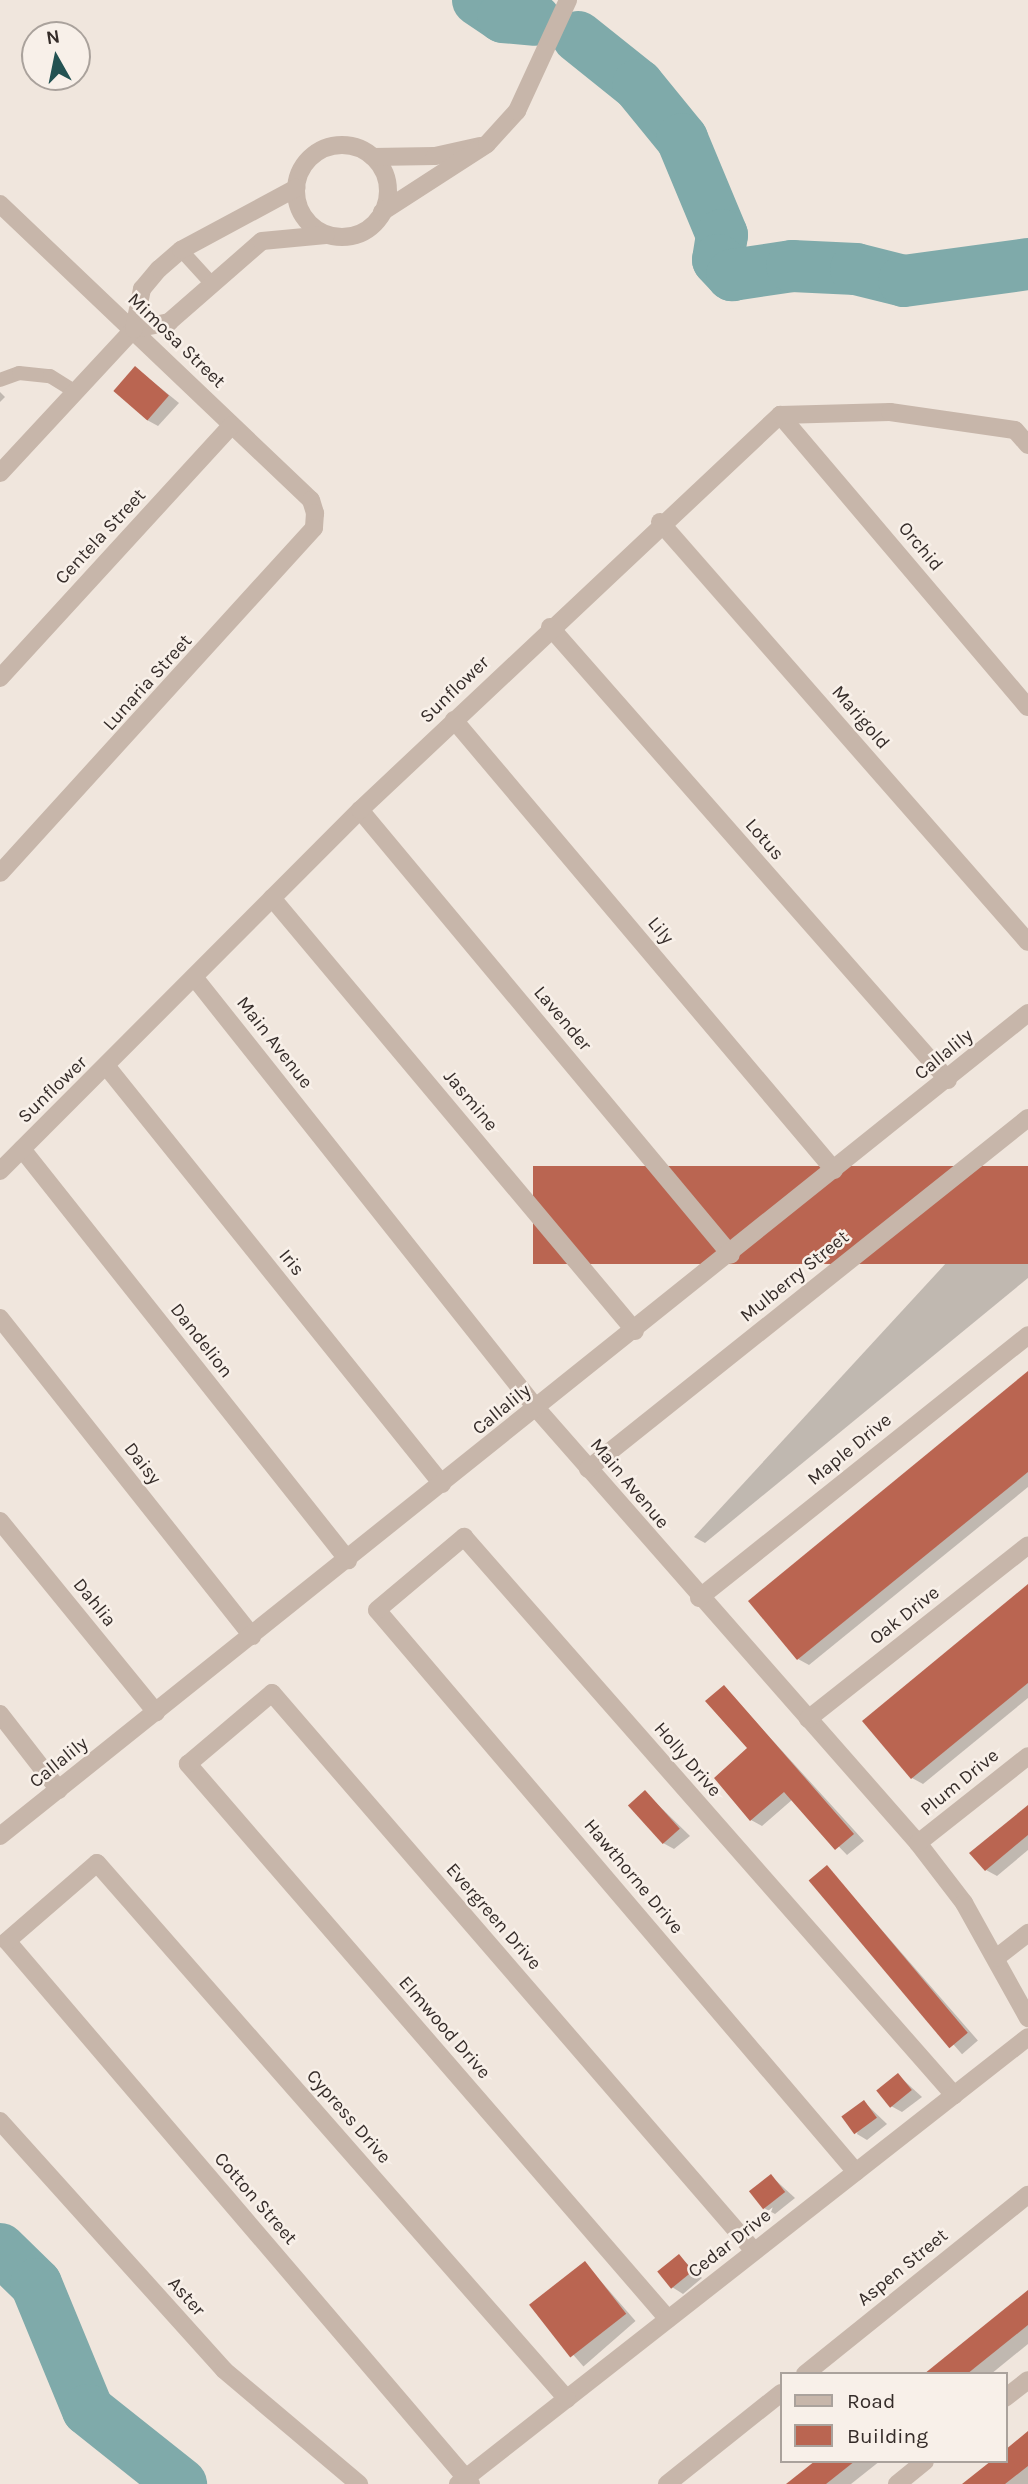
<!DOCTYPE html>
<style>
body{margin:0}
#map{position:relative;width:1028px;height:2484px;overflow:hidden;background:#f0e6dd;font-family:Karla,sans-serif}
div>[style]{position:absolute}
.shadow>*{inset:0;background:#0003;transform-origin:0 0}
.river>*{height:52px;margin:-26px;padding:0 26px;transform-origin:26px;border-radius:26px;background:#7faaaa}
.building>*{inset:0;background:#ba6551;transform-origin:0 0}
.lane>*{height:14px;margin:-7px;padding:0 7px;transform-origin:7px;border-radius:7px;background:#c7b6aa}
.street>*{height:18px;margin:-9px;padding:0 9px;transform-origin:9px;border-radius:9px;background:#c7b6aa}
.street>.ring{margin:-9px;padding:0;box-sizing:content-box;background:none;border:18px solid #c7b6aa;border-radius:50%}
span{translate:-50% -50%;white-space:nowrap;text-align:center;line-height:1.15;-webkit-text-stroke:5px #f8f0e9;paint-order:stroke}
.street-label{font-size:19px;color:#352c29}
.legend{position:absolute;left:780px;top:2372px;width:228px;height:91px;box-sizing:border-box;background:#f8f0e9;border:2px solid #aaa29c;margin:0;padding:9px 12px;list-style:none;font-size:21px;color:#352c29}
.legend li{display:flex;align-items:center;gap:14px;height:35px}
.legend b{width:35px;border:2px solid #aaa29c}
.north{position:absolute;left:21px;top:21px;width:70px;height:70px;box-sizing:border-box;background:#f8f0e9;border:2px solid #aaa29c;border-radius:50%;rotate:351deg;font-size:19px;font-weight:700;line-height:28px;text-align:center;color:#352c29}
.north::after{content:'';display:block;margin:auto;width:24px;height:32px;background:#235252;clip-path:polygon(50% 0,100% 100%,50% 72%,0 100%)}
</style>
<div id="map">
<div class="shadow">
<div style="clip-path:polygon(136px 368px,179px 403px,158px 426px,147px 420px)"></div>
<div style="clip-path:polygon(0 392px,5px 397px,0 402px)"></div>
<div style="clip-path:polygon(1028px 1174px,1028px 1278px,705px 1543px,694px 1537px)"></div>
<div style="clip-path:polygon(1028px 1377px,1028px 1487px,809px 1665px,798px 1659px)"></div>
<div style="clip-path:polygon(1028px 1588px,1028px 1698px,923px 1784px,912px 1778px)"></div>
<div style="clip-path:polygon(724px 1687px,864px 1841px,847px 1855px,793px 1799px,762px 1826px,751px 1820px,749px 1749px)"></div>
<div style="clip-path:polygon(645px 1792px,690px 1836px,674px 1849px,663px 1843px)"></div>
<div style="clip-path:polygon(1028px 1807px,1028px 1850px,997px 1876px,986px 1870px)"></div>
<div style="left:827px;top:1867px;width:230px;height:21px;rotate:49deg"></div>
<div style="clip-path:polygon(898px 2075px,922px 2097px,902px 2112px,891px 2106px)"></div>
<div style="clip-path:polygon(864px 2102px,887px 2124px,867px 2140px,857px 2134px)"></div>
<div style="clip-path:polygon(771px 2176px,795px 2198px,775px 2214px,764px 2208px)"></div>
<div style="clip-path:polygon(679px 2256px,702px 2278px,683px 2294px,672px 2287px)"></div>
<div style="left:585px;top:2263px;width:77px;height:69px;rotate:49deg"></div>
<div style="clip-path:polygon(1028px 2292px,1028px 2344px,991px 2374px,926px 2374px)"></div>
<div style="clip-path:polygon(1028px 2434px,1028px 2484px,965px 2484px,1005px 2461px)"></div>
<div style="clip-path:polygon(816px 2461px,880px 2461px,851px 2484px,788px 2484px)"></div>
</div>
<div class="river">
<div style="left:478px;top:0;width:30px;rotate:34deg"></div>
<div style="left:503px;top:17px;width:32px;rotate:5deg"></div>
<div style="left:578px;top:37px;width:77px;rotate:38.7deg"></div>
<div style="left:638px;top:85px;width:70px;rotate:50.8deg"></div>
<div style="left:682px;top:139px;width:104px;rotate:67.4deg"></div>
<div style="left:722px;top:235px;width:25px;rotate:99deg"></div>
<div style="left:718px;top:260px;width:21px;rotate:47deg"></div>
<div style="left:732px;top:275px;width:61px;rotate:-8.5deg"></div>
<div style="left:792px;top:266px;width:64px;rotate:2.7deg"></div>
<div style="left:856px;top:269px;width:49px;rotate:14deg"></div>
<div style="left:904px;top:281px;width:125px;rotate:-7.8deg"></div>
<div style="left:0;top:2249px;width:50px;rotate:44.2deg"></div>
<div style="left:36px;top:2284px;width:136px;rotate:67.6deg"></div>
<div style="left:88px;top:2410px;width:119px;rotate:38.5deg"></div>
</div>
<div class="building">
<div style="left:135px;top:366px;width:45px;height:33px;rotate:41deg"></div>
<div style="left:1028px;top:1166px;width:98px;height:495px;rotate:90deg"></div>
<div style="clip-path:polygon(1028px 1371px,1028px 1472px,797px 1660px,748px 1601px)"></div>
<div style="clip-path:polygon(1028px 1584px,1028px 1683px,911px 1779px,862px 1721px)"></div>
<div style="clip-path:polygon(724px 1685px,854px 1834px,835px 1850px,784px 1792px,750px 1821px,714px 1778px,747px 1748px,705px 1701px)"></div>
<div style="left:645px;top:1790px;width:52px;height:23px;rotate:48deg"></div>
<div style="clip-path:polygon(1028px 1805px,1028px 1835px,985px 1871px,969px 1853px)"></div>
<div style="left:827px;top:1865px;width:219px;height:24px;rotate:50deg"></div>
<div style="left:898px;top:2073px;width:22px;height:28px;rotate:51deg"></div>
<div style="left:864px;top:2100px;width:22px;height:28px;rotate:54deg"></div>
<div style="left:771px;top:2174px;width:23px;height:28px;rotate:52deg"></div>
<div style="left:679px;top:2254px;width:22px;height:28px;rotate:51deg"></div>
<div style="left:585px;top:2261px;width:67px;height:71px;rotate:52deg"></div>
<div style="clip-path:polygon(1028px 2290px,1028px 2325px,967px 2374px,924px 2374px)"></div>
<div style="clip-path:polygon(1028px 2431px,1028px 2466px,1005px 2484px,962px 2484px,991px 2461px,1005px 2461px,1005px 2450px)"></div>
<div style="clip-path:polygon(815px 2461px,855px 2461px,826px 2484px,786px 2484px)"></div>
</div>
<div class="lane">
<div style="left:181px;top:250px;width:46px;rotate:47.6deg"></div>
<div style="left:0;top:380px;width:20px;rotate:-20deg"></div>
<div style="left:19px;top:373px;width:31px;rotate:6deg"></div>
<div style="left:50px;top:376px;width:31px;rotate:32deg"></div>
</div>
<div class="street">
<div class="ring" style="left:296px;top:145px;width:74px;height:74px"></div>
<div style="left:373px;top:157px;width:62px;rotate:-0.9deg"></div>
<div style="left:435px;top:156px;width:46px;rotate:-12.5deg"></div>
<div style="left:0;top:204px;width:429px;rotate:43.6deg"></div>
<div style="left:311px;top:500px;width:14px;rotate:73deg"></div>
<div style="left:315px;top:513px;width:15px;rotate:94deg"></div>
<div style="left:314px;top:528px;width:466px;rotate:132.3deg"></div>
<div style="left:382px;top:212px;width:125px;rotate:-32.9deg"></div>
<div style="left:487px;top:144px;width:45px;rotate:-47.7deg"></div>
<div style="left:517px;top:111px;width:122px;rotate:-65.3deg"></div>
<div style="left:134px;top:329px;width:36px;rotate:-11deg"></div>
<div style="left:169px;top:322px;width:123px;rotate:-41.1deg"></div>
<div style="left:262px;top:241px;width:64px;rotate:-5.4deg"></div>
<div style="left:780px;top:415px;width:383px;rotate:49.7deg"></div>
<div style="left:0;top:473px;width:197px;rotate:-47.1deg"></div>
<div style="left:134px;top:329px;width:41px;rotate:-78.7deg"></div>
<div style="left:142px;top:289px;width:26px;rotate:-50deg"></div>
<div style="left:159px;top:269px;width:29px;rotate:-41deg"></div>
<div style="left:181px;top:250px;width:131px;rotate:-28.3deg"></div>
<div style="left:660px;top:522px;width:558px;rotate:48.78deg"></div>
<div style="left:550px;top:627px;width:603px;rotate:48.7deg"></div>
<div style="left:0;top:678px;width:343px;rotate:-47.5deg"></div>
<div style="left:454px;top:720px;width:589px;rotate:49.82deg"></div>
<div style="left:360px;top:810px;width:579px;rotate:50.18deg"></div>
<div style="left:272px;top:898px;width:565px;rotate:50.03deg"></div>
<div style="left:194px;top:977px;width:552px;rotate:51.55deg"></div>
<div style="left:537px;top:1409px;width:578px;rotate:48.72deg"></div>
<div style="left:918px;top:1843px;width:76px;rotate:52.5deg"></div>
<div style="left:964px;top:1903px;width:132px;rotate:60.9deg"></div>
<div style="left:107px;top:1067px;width:535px;rotate:51.22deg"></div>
<div style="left:22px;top:1149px;width:525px;rotate:51.58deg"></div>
<div style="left:0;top:1171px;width:510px;rotate:-45.08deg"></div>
<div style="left:360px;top:810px;width:577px;rotate:-43.24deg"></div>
<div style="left:780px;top:415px;width:110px;rotate:-1.6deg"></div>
<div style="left:890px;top:412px;width:126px;rotate:8.2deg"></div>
<div style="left:1015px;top:430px;width:20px;rotate:49deg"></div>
<div style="left:0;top:1318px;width:406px;rotate:51.6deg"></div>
<div style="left:588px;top:1469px;width:563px;rotate:-38.58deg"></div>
<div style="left:0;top:1521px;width:247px;rotate:50.8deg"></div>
<div style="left:699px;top:1598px;width:421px;rotate:-38.6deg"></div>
<div style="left:0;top:1714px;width:96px;rotate:52.2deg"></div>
<div style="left:808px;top:1719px;width:280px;rotate:-38.3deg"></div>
<div style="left:0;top:1836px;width:1317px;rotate:-38.68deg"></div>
<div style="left:918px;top:1843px;width:140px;rotate:-38.3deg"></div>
<div style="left:996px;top:1958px;width:41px;rotate:-38deg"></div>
<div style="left:0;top:2121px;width:335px;rotate:48deg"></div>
<div style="left:224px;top:2370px;width:177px;rotate:40.2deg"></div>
<div style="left:856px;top:2172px;width:738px;rotate:-130.44deg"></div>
<div style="left:377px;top:1610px;width:114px;rotate:-40deg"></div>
<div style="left:464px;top:1537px;width:743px;rotate:48.71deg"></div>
<div style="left:668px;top:2319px;width:734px;rotate:-130.86deg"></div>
<div style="left:188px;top:1764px;width:110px;rotate:-40.2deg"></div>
<div style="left:272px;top:1693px;width:737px;rotate:49.18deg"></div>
<div style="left:805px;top:2374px;width:286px;rotate:-38.8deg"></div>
<div style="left:1005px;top:2398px;width:29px;rotate:-38deg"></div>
<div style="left:458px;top:2484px;width:724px;rotate:-38.1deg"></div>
<div style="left:471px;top:2484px;width:714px;rotate:-130.51deg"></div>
<div style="left:7px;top:1941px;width:119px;rotate:-40.9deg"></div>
<div style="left:97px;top:1863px;width:713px;rotate:48.75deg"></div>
<div style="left:667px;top:2484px;width:146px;rotate:-38.6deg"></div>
<div style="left:897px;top:2484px;width:36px;rotate:-39deg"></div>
</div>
<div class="street-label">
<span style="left:176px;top:341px;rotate:44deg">Mimosa Street</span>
<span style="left:101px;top:537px;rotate:-47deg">Centela Street</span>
<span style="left:920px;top:547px;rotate:50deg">Orchid</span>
<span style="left:148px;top:683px;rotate:-48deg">Lunaria Street</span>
<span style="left:455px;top:690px;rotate:-44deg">Sunflower</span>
<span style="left:860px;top:718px;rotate:49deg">Marigold</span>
<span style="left:764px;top:840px;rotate:49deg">Lotus</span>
<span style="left:660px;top:931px;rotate:50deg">Lily</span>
<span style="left:562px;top:1019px;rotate:50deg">Lavender</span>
<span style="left:274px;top:1043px;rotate:52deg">Main Avenue</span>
<span style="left:944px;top:1055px;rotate:-39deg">Callalily</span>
<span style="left:53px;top:1090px;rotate:-44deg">Sunflower</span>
<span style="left:470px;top:1101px;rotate:50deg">Jasmine</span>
<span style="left:291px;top:1263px;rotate:51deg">Iris</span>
<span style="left:795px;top:1277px;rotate:-39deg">Mulberry Street</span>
<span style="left:201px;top:1341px;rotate:52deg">Dandelion</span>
<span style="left:502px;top:1410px;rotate:-39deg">Callalily</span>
<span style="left:850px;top:1450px;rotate:-39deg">Maple Drive</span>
<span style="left:142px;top:1464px;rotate:52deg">Daisy</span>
<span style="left:629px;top:1484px;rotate:50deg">Main Avenue</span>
<span style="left:94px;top:1603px;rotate:51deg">Dahlia</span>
<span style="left:905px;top:1616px;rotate:-38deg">Oak Drive</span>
<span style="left:687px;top:1760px;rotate:49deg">Holly Drive</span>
<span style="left:59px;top:1763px;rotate:-39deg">Callalily</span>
<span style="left:960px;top:1783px;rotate:-39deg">Plum Drive</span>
<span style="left:633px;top:1877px;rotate:50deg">Hawthorne Drive</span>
<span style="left:493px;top:1917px;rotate:49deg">Evergreen Drive</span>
<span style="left:444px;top:2028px;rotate:49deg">Elmwood Drive</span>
<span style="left:348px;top:2117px;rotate:49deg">Cypress Drive</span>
<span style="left:255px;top:2199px;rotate:49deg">Cotton Street</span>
<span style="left:730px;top:2244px;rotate:-38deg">Cedar Drive</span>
<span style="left:903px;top:2268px;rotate:-39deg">Aspen Street</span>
<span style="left:186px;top:2297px;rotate:48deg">Aster</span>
</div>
<ul class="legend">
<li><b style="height:9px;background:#c7b6aa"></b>Road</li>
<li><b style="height:19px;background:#ba6551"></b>Building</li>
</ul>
<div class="north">N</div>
</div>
